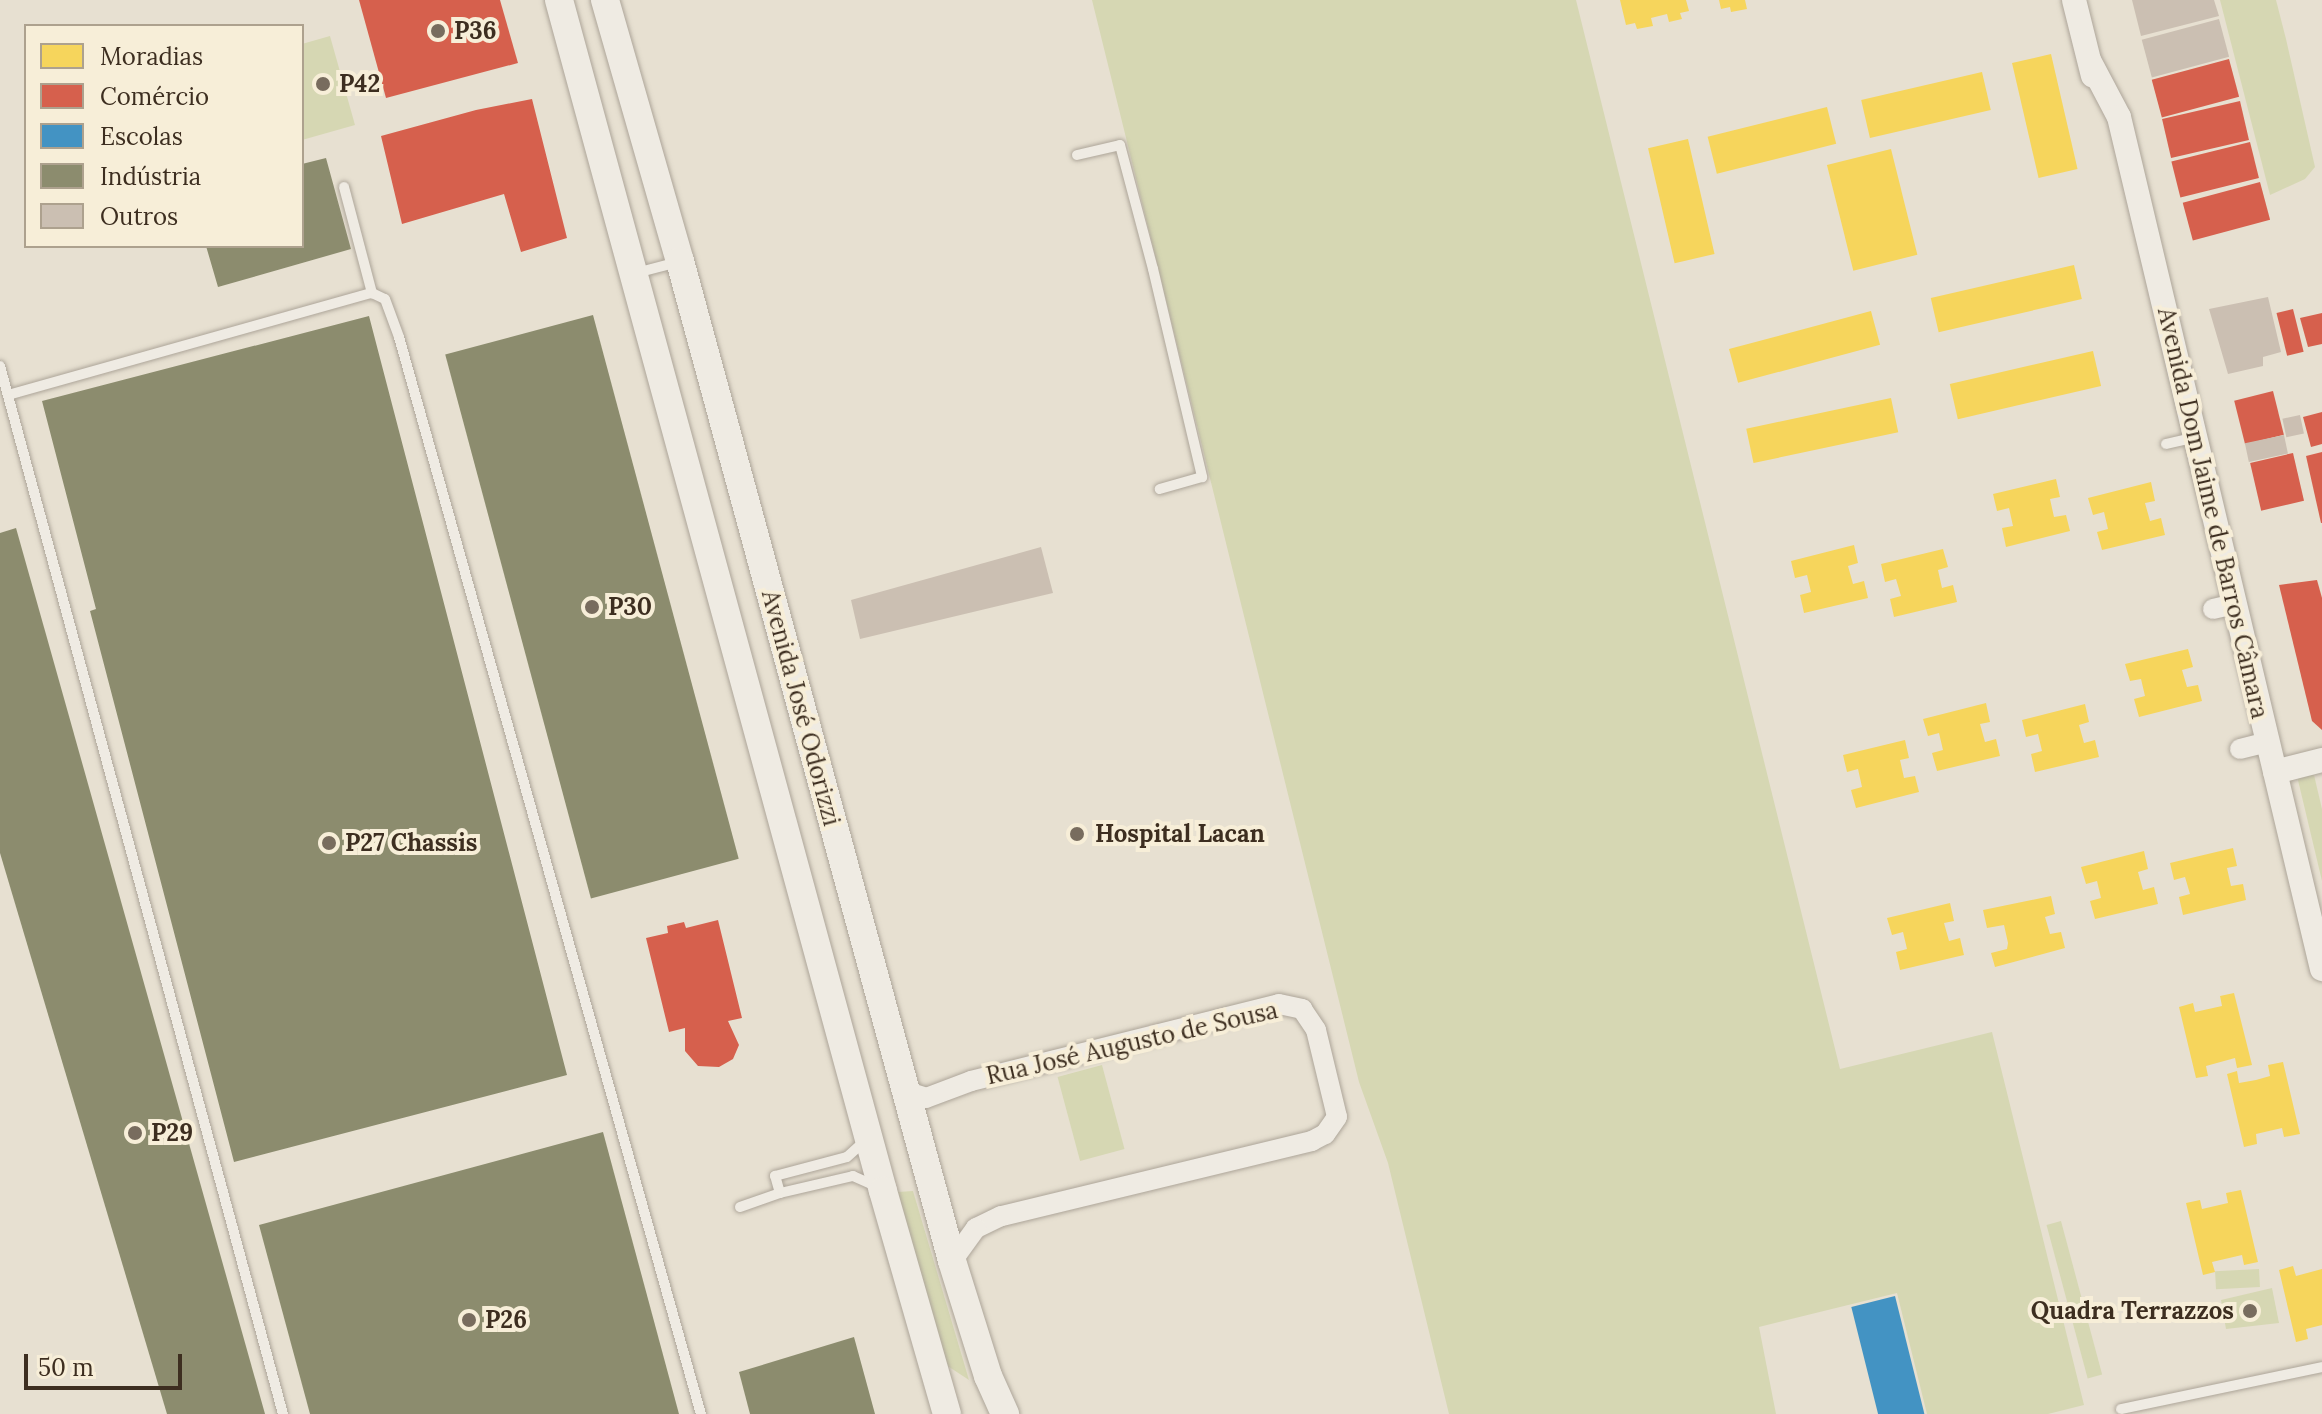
<!DOCTYPE html>
<meta charset="utf-8">
<style>
body{margin:0}
#map{position:relative;width:2322px;height:1414px;overflow:hidden;background:#e7e0d1;font-family:Lora,serif}
div>[style]{position:absolute}
.green>*{inset:0;background:#d6d7b3;transform-origin:0 0}
.homes>*{inset:0;background:#f6d55c;transform-origin:0 0}
.shops>*{inset:0;background:#d6604d;transform-origin:0 0}
.schools>*{inset:0;background:#4393c3;transform-origin:0 0}
.industry>*{inset:0;background:#8c8c6e;transform-origin:0 0}
.building>*{inset:0;background:#cbbfb2;transform-origin:0 0}
.roads{filter:drop-shadow(0 0 2px #ada599) drop-shadow(0 0 2px #ada599)}
.service>*{height:10px;margin:-5px;padding:0 5px;transform-origin:5px;border-radius:5px;background:#efebe3}
.minor>*{height:20px;margin:-10px;padding:0 10px;transform-origin:10px;border-radius:10px;background:#efebe3}
.tertiary>*{height:24px;margin:-12px;padding:0 12px;transform-origin:12px;border-radius:12px;background:#efebe3}
.secondary>*{height:28px;margin:-14px;padding:0 14px;transform-origin:14px;border-radius:14px;background:#efebe3}
.dots>*{width:22px;height:22px;translate:-50% -50%;box-sizing:border-box;border:4px solid #f7eed8;border-radius:50%}
span{translate:-50% -50%;white-space:nowrap;text-align:center;line-height:1.15;-webkit-text-stroke:8px #f7eed8;paint-order:stroke}
.poi-label{font-size:24px;color:#3d2e20;font-weight:700}
.left{translate:0 -50%;text-align:left}
.right{translate:-100% -50%;text-align:right}
.street-label{font-size:24px;color:#3d2e20}
.legend{position:absolute;left:24px;top:24px;width:280px;height:224px;box-sizing:border-box;background:#f7eed8;border:2px solid #ada18e;margin:0;padding:10px 14px;list-style:none;font-size:24px;color:#3d2e20}
.legend li{display:flex;align-items:center;gap:16px;height:40px}
.legend b{width:40px;border:2px solid #ada18e}
.scale{position:absolute;left:24px;top:1354px;width:158px;height:36px;box-sizing:border-box;border:4px solid #3d2e20;border-top:0;padding-left:10px;font-size:24px;line-height:28px;white-space:nowrap;color:#3d2e20;-webkit-text-stroke:6px #f7eed8;paint-order:stroke}
</style>
<div id="map">
<div class="green">
<div style="clip-path:polygon(1092px 0,1576px 0,1840px 1069px,1992px 1032px,2084px 1405px,2048px 1414px,1927px 1414px,1897px 1293px,1759px 1327px,1776px 1414px,1449px 1414px,1388px 1163px,1359px 1082px)"></div>
<div style="clip-path:polygon(2220px 0,2276px 0,2286px 39px,2315px 167px,2305px 179px,2270px 195px)"></div>
<div style="clip-path:polygon(330px 36px,355px 125px,302px 140px,302px 44px)"></div>
<div style="clip-path:polygon(2314px 775px,2322px 809px,2322px 881px,2297px 776px)"></div>
<div style="left:1102px;top:1065px;width:87px;height:46px;rotate:75deg"></div>
<div style="clip-path:polygon(913px 1191px,969px 1380px,940px 1361px,898px 1192px)"></div>
<div style="left:2061px;top:1221px;width:159px;height:15px;rotate:75deg"></div>
<div style="left:2259px;top:1269px;width:18px;height:44px;rotate:87deg"></div>
<div style="clip-path:polygon(2272px 1288px,2279px 1323px,2226px 1329px,2221px 1300px)"></div>
</div>
<div class="homes">
<div style="clip-path:polygon(1620px 0,1686px 0,1689px 11px,1680px 13px,1682px 19px,1669px 22px,1667px 14px,1651px 18px,1653px 26px,1637px 29px,1635px 23px,1626px 25px)"></div>
<div style="clip-path:polygon(1719px 0,1745px 0,1747px 9px,1731px 12px,1730px 7px,1721px 9px)"></div>
<div style="left:2051px;top:54px;width:118px;height:40px;rotate:77deg"></div>
<div style="left:1982px;top:72px;width:39px;height:124px;rotate:77deg"></div>
<div style="left:1827px;top:107px;width:38px;height:123px;rotate:76deg"></div>
<div style="left:1688px;top:139px;width:118px;height:41px;rotate:77deg"></div>
<div style="left:1891px;top:149px;width:109px;height:66px;rotate:76deg"></div>
<div style="left:2074px;top:265px;width:35px;height:147px;rotate:77deg"></div>
<div style="left:1871px;top:311px;width:35px;height:147px;rotate:75deg"></div>
<div style="left:2093px;top:351px;width:36px;height:147px;rotate:77deg"></div>
<div style="left:1891px;top:398px;width:35px;height:148px;rotate:78deg"></div>
<div style="clip-path:polygon(2056px 479px,2060px 497px,2050px 499px,2054px 517px,2066px 515px,2070px 531px,2006px 547px,2002px 528px,2013px 526px,2009px 508px,1997px 511px,1993px 494px)"></div>
<div style="clip-path:polygon(2151px 482px,2155px 501px,2145px 503px,2150px 521px,2161px 518px,2165px 535px,2102px 550px,2097px 532px,2108px 529px,2104px 512px,2093px 515px,2088px 498px)"></div>
<div style="clip-path:polygon(1854px 545px,1858px 563px,1848px 566px,1853px 584px,1864px 581px,1868px 598px,1804px 613px,1800px 595px,1811px 592px,1807px 575px,1795px 578px,1791px 561px)"></div>
<div style="clip-path:polygon(1943px 549px,1948px 567px,1938px 570px,1942px 588px,1953px 585px,1957px 602px,1894px 617px,1890px 599px,1901px 596px,1896px 579px,1885px 582px,1881px 564px)"></div>
<div style="clip-path:polygon(2188px 649px,2193px 667px,2182px 670px,2187px 687px,2198px 685px,2202px 701px,2139px 717px,2134px 699px,2145px 696px,2141px 679px,2130px 681px,2125px 664px)"></div>
<div style="clip-path:polygon(1986px 703px,1990px 722px,1980px 724px,1985px 742px,1996px 739px,2000px 756px,1937px 771px,1932px 753px,1943px 750px,1939px 733px,1928px 736px,1923px 719px)"></div>
<div style="clip-path:polygon(2085px 704px,2089px 722px,2079px 725px,2084px 743px,2095px 740px,2099px 757px,2035px 772px,2031px 754px,2042px 751px,2038px 734px,2026px 737px,2022px 720px)"></div>
<div style="clip-path:polygon(1905px 740px,1909px 758px,1900px 760px,1904px 778px,1915px 776px,1919px 792px,1856px 808px,1851px 790px,1862px 787px,1858px 769px,1847px 772px,1843px 755px)"></div>
<div style="clip-path:polygon(2233px 848px,2237px 866px,2227px 868px,2231px 886px,2243px 884px,2246px 900px,2183px 915px,2179px 897px,2190px 894px,2185px 877px,2174px 880px,2170px 863px)"></div>
<div style="clip-path:polygon(2144px 851px,2148px 869px,2138px 872px,2143px 890px,2154px 887px,2158px 904px,2095px 919px,2090px 901px,2101px 898px,2097px 881px,2086px 884px,2081px 867px)"></div>
<div style="clip-path:polygon(2051px 896px,2055px 914px,2045px 917px,2050px 934px,2061px 932px,2065px 948px,1995px 967px,1991px 953px,2007px 949px,2008px 943px,2004px 925px,1987px 928px,1983px 910px)"></div>
<div style="clip-path:polygon(1950px 903px,1954px 921px,1944px 923px,1949px 941px,1960px 938px,1964px 955px,1900px 970px,1896px 952px,1907px 949px,1903px 932px,1892px 935px,1887px 918px)"></div>
<div style="clip-path:polygon(2234px 993px,2252px 1065px,2237px 1068px,2235px 1058px,2206px 1066px,2208px 1076px,2196px 1078px,2179px 1007px,2193px 1003px,2195px 1012px,2222px 1006px,2220px 996px)"></div>
<div style="clip-path:polygon(2283px 1062px,2300px 1134px,2284px 1137px,2282px 1128px,2256px 1134px,2257px 1144px,2244px 1147px,2227px 1074px,2237px 1071px,2239px 1083px,2256px 1080px,2270px 1076px,2268px 1065px)"></div>
<div style="clip-path:polygon(2241px 1190px,2258px 1262px,2244px 1265px,2242px 1255px,2212px 1262px,2215px 1272px,2203px 1275px,2186px 1203px,2200px 1200px,2202px 1209px,2228px 1203px,2226px 1193px)"></div>
<div style="clip-path:polygon(2293px 1266px,2296px 1276px,2322px 1269px,2322px 1325px,2306px 1329px,2308px 1339px,2296px 1342px,2279px 1270px)"></div>
</div>
<div class="shops">
<div style="clip-path:polygon(359px 0,500px 0,518px 63px,386px 98px)"></div>
<div style="left:2229px;top:59px;width:39px;height:80px;rotate:75deg"></div>
<div style="clip-path:polygon(532px 99px,567px 238px,521px 252px,504px 194px,402px 224px,381px 136px,476px 110px)"></div>
<div style="left:2240px;top:101px;width:40px;height:80px;rotate:77deg"></div>
<div style="left:2250px;top:142px;width:37px;height:81px;rotate:76deg"></div>
<div style="left:2260px;top:182px;width:39px;height:80px;rotate:75deg"></div>
<div style="left:2293px;top:309px;width:44px;height:17px;rotate:76deg"></div>
<div style="clip-path:polygon(2322px 313px,2322px 344px,2308px 347px,2300px 318px)"></div>
<div style="left:2273px;top:391px;width:45px;height:40px;rotate:76deg"></div>
<div style="clip-path:polygon(2322px 412px,2322px 444px,2311px 447px,2303px 417px)"></div>
<div style="clip-path:polygon(2322px 452px,2322px 523px,2321px 523px,2306px 456px)"></div>
<div style="left:2293px;top:453px;width:49px;height:44px;rotate:77deg"></div>
<div style="clip-path:polygon(2317px 580px,2322px 598px,2322px 730px,2312px 721px,2279px 585px)"></div>
<div style="clip-path:polygon(718px 920px,742px 1018px,728px 1021px,739px 1045px,733px 1059px,719px 1067px,698px 1066px,685px 1051px,685px 1028px,669px 1032px,646px 938px,668px 933px,667px 926px,684px 922px,686px 928px)"></div>
</div>
<div class="schools">
<div style="left:1895px;top:1296px;width:122px;height:45px;rotate:76deg"></div>
</div>
<div class="industry">
<div style="clip-path:polygon(326px 158px,351px 249px,218px 287px,206px 246px,302px 246px,302px 164px)"></div>
<div style="left:593px;top:315px;width:563px;height:153px;rotate:75deg"></div>
<div style="clip-path:polygon(369px 316px,567px 1075px,234px 1162px,90px 611px,96px 609px,42px 401px)"></div>
<div style="clip-path:polygon(16px 528px,58px 677px,265px 1414px,167px 1414px,0 853px,0 533px)"></div>
<div style="clip-path:polygon(603px 1132px,679px 1414px,310px 1414px,259px 1225px)"></div>
<div style="clip-path:polygon(854px 1337px,875px 1414px,750px 1414px,739px 1372px)"></div>
</div>
<div class="building">
<div style="clip-path:polygon(2132px 0,2214px 0,2219px 16px,2141px 36px)"></div>
<div style="left:2219px;top:19px;width:39px;height:80px;rotate:75deg"></div>
<div style="clip-path:polygon(2268px 297px,2281px 352px,2263px 357px,2263px 366px,2228px 374px,2209px 309px)"></div>
<div style="left:2300px;top:415px;width:19px;height:18px;rotate:78deg"></div>
<div style="left:2284px;top:435px;width:19px;height:40px;rotate:78deg"></div>
<div style="clip-path:polygon(1041px 547px,1053px 593px,860px 639px,851px 600px)"></div>
</div>
<div class="roads">
<div class="service">
<div style="left:1077px;top:155px;width:44px;rotate:-13.1deg"></div>
<div style="left:1120px;top:145px;width:128px;rotate:75.1deg"></div>
<div style="left:1153px;top:269px;width:214px;rotate:76.7deg"></div>
<div style="left:1202px;top:477px;width:44px;rotate:164.1deg"></div>
<div style="left:344px;top:187px;width:110px;rotate:75.2deg"></div>
<div style="left:636px;top:273px;width:43px;rotate:-14.7deg"></div>
<div style="left:0;top:366px;width:1086px;rotate:74.89deg"></div>
<div style="left:8px;top:395px;width:378px;rotate:-15.7deg"></div>
<div style="left:372px;top:293px;width:14px;rotate:25deg"></div>
<div style="left:385px;top:299px;width:40px;rotate:69.8deg"></div>
<div style="left:399px;top:337px;width:1119px;rotate:74.34deg"></div>
<div style="left:2166px;top:444px;width:28px;rotate:-13deg"></div>
<div style="left:780px;top:1193px;width:18px;rotate:-106deg"></div>
<div style="left:775px;top:1176px;width:74px;rotate:-14.8deg"></div>
<div style="left:847px;top:1157px;width:25px;rotate:-42deg"></div>
<div style="left:740px;top:1207px;width:42px;rotate:-19.3deg"></div>
<div style="left:780px;top:1193px;width:75px;rotate:-13.1deg"></div>
<div style="left:853px;top:1176px;width:24px;rotate:24deg"></div>
<div style="left:2121px;top:1409px;width:205px;rotate:-11.8deg"></div>
</div>
<div class="minor">
<div style="left:2213px;top:609px;width:22px;rotate:-13deg"></div>
<div style="left:2240px;top:749px;width:29px;rotate:-14deg"></div>
<div style="left:905px;top:1091px;width:22px;rotate:18deg"></div>
<div style="left:926px;top:1098px;width:48px;rotate:-20.7deg"></div>
<div style="left:971px;top:1081px;width:317px;rotate:-14deg"></div>
<div style="left:1279px;top:1004px;width:24px;rotate:12deg"></div>
<div style="left:1302px;top:1009px;width:25px;rotate:56deg"></div>
<div style="left:1316px;top:1030px;width:89px;rotate:76.4deg"></div>
<div style="left:1337px;top:1117px;width:21px;rotate:125deg"></div>
<div style="left:1325px;top:1134px;width:15px;rotate:152deg"></div>
<div style="left:1312px;top:1141px;width:320px;rotate:166.4deg"></div>
<div style="left:1001px;top:1216px;width:28px;rotate:154deg"></div>
<div style="left:976px;top:1228px;width:41px;rotate:126deg"></div>
</div>
<div class="tertiary">
<div style="left:2074px;top:0;width:78px;rotate:76deg"></div>
<div style="left:2090px;top:62px;width:62px;rotate:62.2deg"></div>
<div style="left:2119px;top:117px;width:876px;rotate:76.6deg"></div>
<div style="left:2275px;top:772px;width:49px;rotate:-14.3deg"></div>
</div>
<div class="secondary">
<div style="left:559px;top:0;width:1234px;rotate:74.78deg"></div>
<div style="left:883px;top:1191px;width:232px;rotate:74deg"></div>
<div style="left:605px;top:0;width:272px;rotate:74deg"></div>
<div style="left:680px;top:261px;width:1036px;rotate:74.78deg"></div>
<div style="left:952px;top:1261px;width:121px;rotate:72.6deg"></div>
<div style="left:988px;top:1376px;width:42px;rotate:65.9deg"></div>
</div>
</div>
<div class="dots">
<div style="left:438px;top:31px;background:#786c5e"></div>
<div style="left:323px;top:84px;background:#786c5e"></div>
<div style="left:592px;top:607px;background:#786c5e"></div>
<div style="left:1077px;top:834px;background:#786c5e"></div>
<div style="left:329px;top:843px;background:#786c5e"></div>
<div style="left:135px;top:1133px;background:#786c5e"></div>
<div style="left:2250px;top:1311px;background:#786c5e"></div>
<div style="left:469px;top:1320px;background:#786c5e"></div>
</div>
<div class="poi-label">
<span class="left" style="left:454px;top:31px">P36</span>
<span class="left" style="left:339px;top:84px">P42</span>
<span class="left" style="left:608px;top:607px">P30</span>
<span class="left" style="left:1095px;top:834px">Hospital Lacan</span>
<span class="left" style="left:345px;top:843px">P27 Chassis</span>
<span class="left" style="left:151px;top:1133px">P29</span>
<span class="right" style="left:2234px;top:1311px">Quadra Terrazzos</span>
<span class="left" style="left:485px;top:1320px">P26</span>
</div>
<div class="street-label">
<span style="left:2213px;top:513px;rotate:77deg">Avenida Dom Jaime de Barros Câmara</span>
<span style="left:801px;top:708px;rotate:75deg">Avenida José Odorizzi</span>
<span style="left:1132px;top:1043px;rotate:-13deg">Rua José Augusto de Sousa</span>
</div>
<ul class="legend">
<li><b style="height:22px;background:#f6d55c"></b>Moradias</li>
<li><b style="height:22px;background:#d6604d"></b>Comércio</li>
<li><b style="height:22px;background:#4393c3"></b>Escolas</li>
<li><b style="height:22px;background:#8c8c6e"></b>Indústria</li>
<li><b style="height:22px;background:#cbbfb2"></b>Outros</li>
</ul>
<div class="scale">50 m</div>
</div>
